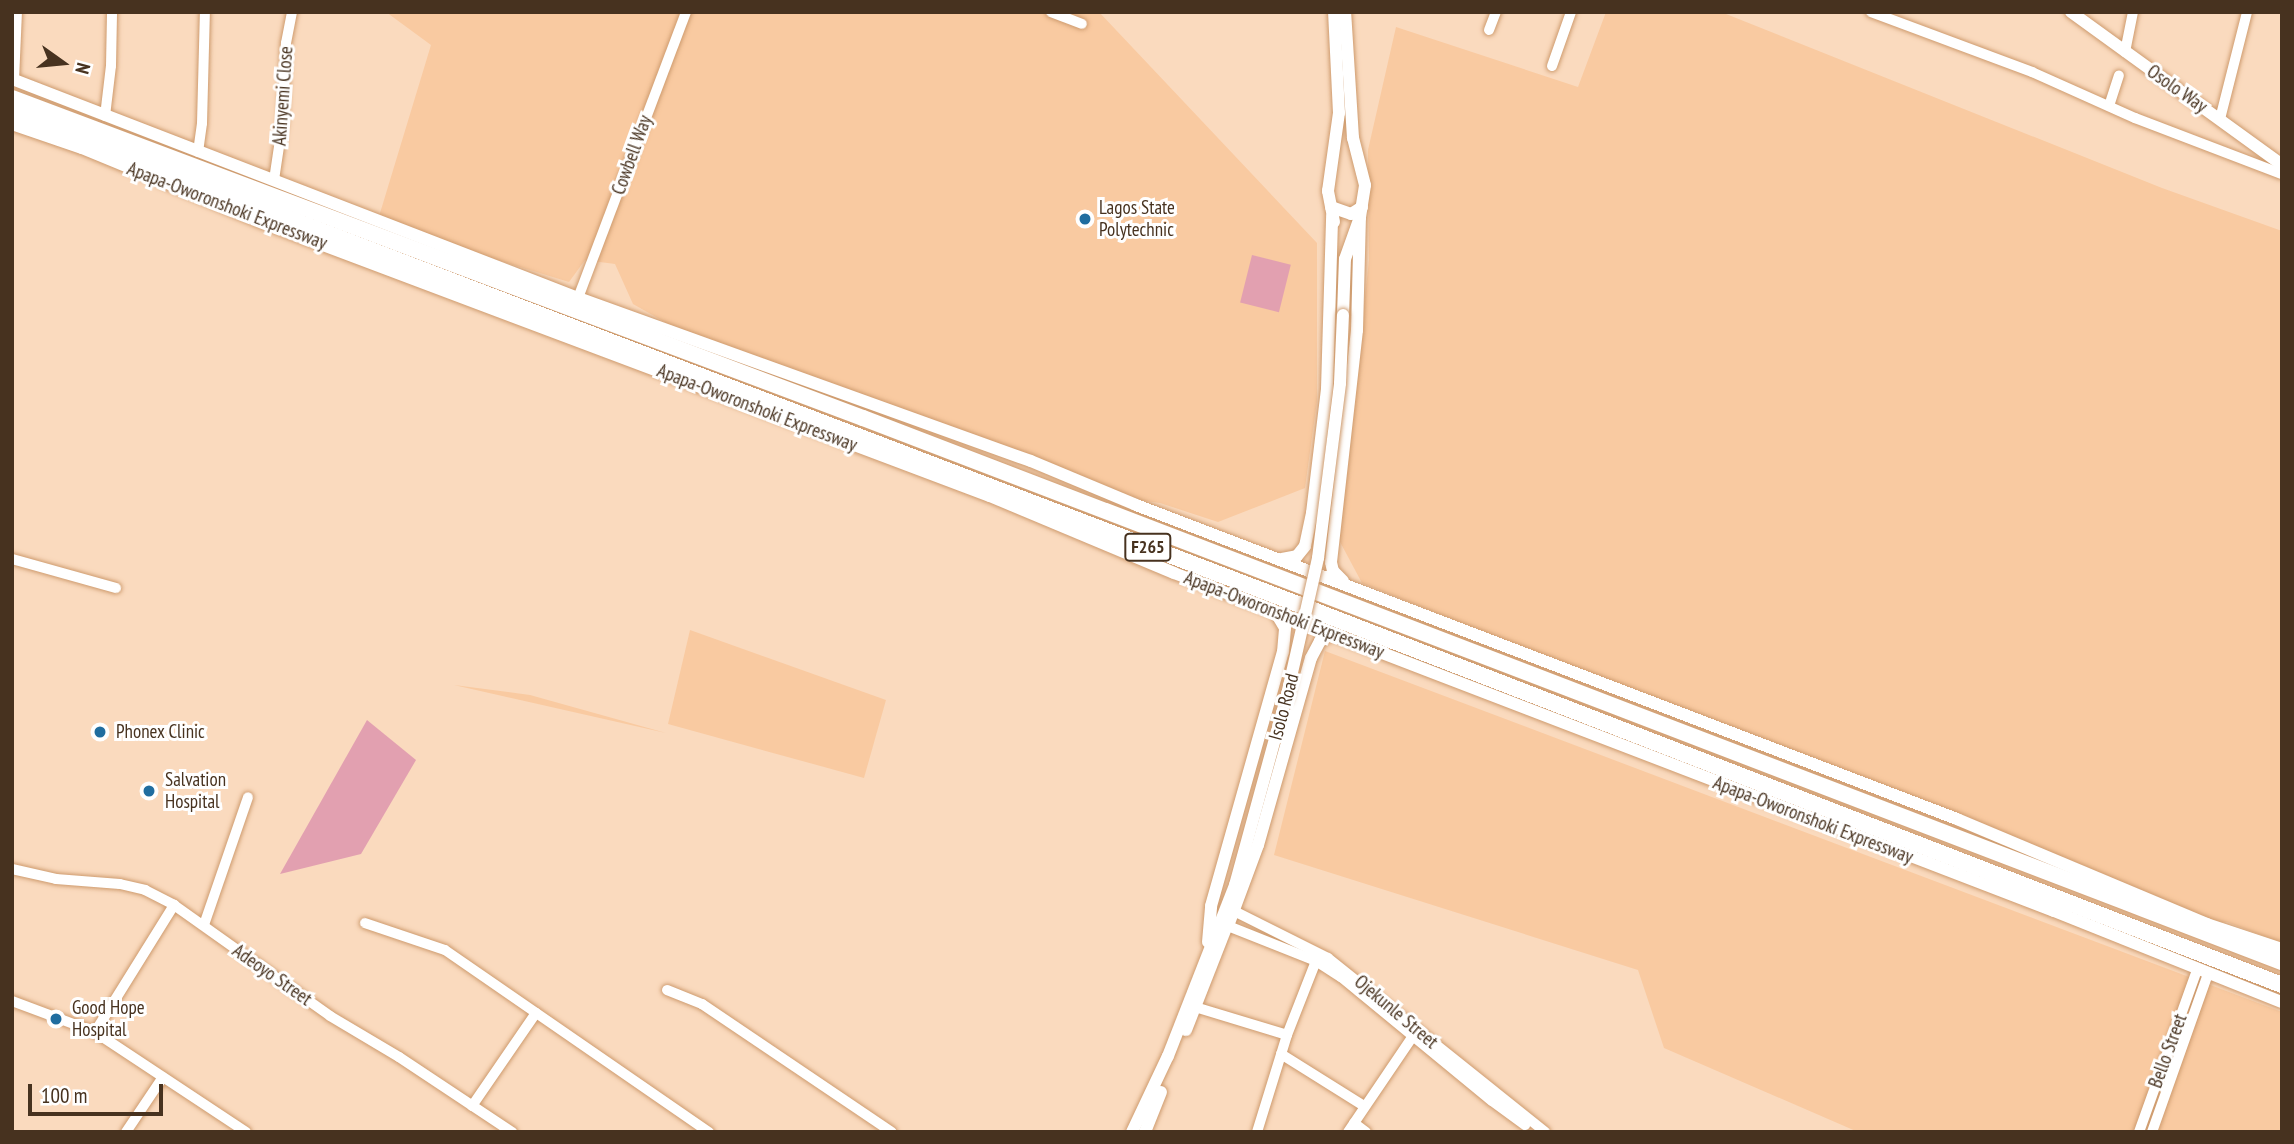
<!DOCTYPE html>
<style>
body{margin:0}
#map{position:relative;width:2294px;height:1144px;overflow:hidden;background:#fadabe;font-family:"PT Sans Narrow",sans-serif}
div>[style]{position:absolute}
.built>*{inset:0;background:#f9caa1}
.green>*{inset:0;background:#e2a0b0;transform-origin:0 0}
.roads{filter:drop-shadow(0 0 2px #ce9b6e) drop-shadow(0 0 2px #ce9b6e)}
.minor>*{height:10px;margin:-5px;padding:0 5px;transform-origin:5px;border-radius:5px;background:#fff}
.major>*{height:12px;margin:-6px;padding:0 6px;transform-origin:6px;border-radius:6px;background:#fff}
.highway>*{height:16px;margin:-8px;padding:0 8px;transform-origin:8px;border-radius:8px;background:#fff}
.bridges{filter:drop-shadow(0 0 2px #ce9b6e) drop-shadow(0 0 2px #ce9b6e)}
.major-bridge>*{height:12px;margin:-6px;padding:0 6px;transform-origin:6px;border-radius:6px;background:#fff}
.dots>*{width:19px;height:19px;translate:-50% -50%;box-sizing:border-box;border:4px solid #fff;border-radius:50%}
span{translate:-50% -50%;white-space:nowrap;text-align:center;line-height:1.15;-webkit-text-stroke:6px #fff;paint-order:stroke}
.shield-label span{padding:2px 5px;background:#fff;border:2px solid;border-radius:5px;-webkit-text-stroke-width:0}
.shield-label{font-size:18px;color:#47321f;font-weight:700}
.street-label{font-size:19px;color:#47321f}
.poi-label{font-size:19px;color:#47321f}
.left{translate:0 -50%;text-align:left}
.frame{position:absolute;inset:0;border:14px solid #47321f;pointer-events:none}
.north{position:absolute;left:28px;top:28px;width:70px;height:70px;-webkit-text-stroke:5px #fff;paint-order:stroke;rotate:105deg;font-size:19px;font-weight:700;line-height:28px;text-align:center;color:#47321f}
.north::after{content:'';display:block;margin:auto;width:24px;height:32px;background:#47321f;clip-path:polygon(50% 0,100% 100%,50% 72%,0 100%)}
.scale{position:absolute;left:28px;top:1084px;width:135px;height:32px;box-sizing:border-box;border:4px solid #47321f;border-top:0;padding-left:9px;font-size:21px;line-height:24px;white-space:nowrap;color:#47321f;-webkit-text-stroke:5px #fff;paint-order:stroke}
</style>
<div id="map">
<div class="built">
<div style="clip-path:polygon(386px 12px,1099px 12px,1317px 243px,1317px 401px,1305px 488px,1218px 522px,1160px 503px,1119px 497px,732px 360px,633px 304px,615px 264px,585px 260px,569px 282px,377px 223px,431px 45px)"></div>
<div style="clip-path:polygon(1606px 12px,1721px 12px,2162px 188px,2282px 231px,2282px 943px,2227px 922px,2210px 923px,1362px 583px,1339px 540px,1369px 260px,1368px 150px,1396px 27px,1578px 87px)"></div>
<div style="clip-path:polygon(690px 630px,886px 700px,864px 778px,668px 724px)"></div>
<div style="clip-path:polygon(1325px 651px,2282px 1012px,2282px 1132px,1858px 1132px,1664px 1048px,1638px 970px,1274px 855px)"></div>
<div style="clip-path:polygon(454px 685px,530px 695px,666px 733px)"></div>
</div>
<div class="green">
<div style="left:1252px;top:255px;width:40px;height:49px;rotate:14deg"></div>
<div style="clip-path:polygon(367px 720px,416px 760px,361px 854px,280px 874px)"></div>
</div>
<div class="roads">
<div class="minor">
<div style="left:1051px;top:12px;width:33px;rotate:21deg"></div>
<div style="left:1871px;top:12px;width:172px;rotate:20.4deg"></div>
<div style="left:2032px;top:72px;width:113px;rotate:24.1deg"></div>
<div style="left:2135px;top:118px;width:157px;rotate:20.9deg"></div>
<div style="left:1489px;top:30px;width:19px;rotate:-69deg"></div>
<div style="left:2125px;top:52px;width:41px;rotate:-78.7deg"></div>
<div style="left:1552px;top:66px;width:57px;rotate:-70.6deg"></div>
<div style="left:14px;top:80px;width:68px;rotate:-87.5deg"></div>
<div style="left:2109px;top:106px;width:32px;rotate:-72deg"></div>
<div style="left:105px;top:116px;width:50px;rotate:-83.2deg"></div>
<div style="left:111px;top:66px;width:54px;rotate:-88.9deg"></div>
<div style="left:2220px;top:119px;width:110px;rotate:-75.8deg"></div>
<div style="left:198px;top:152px;width:29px;rotate:-82deg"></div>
<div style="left:202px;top:123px;width:111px;rotate:-88.5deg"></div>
<div style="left:274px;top:180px;width:61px;rotate:-81.5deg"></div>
<div style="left:283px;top:120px;width:77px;rotate:-87.8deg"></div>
<div style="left:286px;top:43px;width:32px;rotate:-79deg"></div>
<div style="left:578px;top:298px;width:306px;rotate:-69.3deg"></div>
<div style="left:12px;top:559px;width:108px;rotate:15.6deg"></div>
<div style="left:12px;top:869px;width:45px;rotate:12.8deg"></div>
<div style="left:56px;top:879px;width:64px;rotate:4.5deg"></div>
<div style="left:120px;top:884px;width:26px;rotate:13deg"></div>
<div style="left:145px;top:890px;width:33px;rotate:27deg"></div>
<div style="left:174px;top:905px;width:191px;rotate:35.4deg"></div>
<div style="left:330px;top:1016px;width:80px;rotate:30.7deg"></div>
<div style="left:399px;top:1057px;width:136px;rotate:33.6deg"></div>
<div style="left:1234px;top:911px;width:105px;rotate:26.6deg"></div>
<div style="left:1328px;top:958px;width:278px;rotate:38.7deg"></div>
<div style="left:365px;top:923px;width:84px;rotate:18.6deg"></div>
<div style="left:445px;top:950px;width:321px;rotate:34.6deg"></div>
<div style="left:204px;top:925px;width:135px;rotate:-71deg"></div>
<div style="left:1228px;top:926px;width:95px;rotate:21.7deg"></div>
<div style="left:1316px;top:961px;width:30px;rotate:33deg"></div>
<div style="left:1341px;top:977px;width:195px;rotate:39.4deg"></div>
<div style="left:1492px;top:1101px;width:41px;rotate:36deg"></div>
<div style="left:667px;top:990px;width:38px;rotate:22deg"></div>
<div style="left:702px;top:1004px;width:229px;rotate:34deg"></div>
<div style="left:12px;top:1001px;width:89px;rotate:20.5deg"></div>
<div style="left:95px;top:1032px;width:181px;rotate:33.5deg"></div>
<div style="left:1195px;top:1007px;width:96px;rotate:16.9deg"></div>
<div style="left:1287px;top:1035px;width:79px;rotate:-68.6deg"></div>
<div style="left:95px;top:1032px;width:150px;rotate:-58.1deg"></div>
<div style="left:1281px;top:1054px;width:98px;rotate:32.1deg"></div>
<div style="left:472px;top:1106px;width:113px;rotate:-55.5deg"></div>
<div style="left:1354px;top:1123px;width:15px;rotate:37deg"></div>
<div style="left:126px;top:1132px;width:66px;rotate:-56.1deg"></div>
<div style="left:1257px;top:1132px;width:102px;rotate:-72.8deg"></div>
<div style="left:1348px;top:1132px;width:120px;rotate:-55.9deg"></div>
<div style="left:2139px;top:1132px;width:172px;rotate:-70.3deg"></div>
<div style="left:2152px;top:1132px;width:168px;rotate:-70.5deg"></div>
</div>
<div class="major">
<div style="left:2071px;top:12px;width:261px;rotate:35.9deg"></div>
<div style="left:12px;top:79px;width:607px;rotate:21.15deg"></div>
<div style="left:578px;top:298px;width:481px;rotate:19.8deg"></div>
<div style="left:1031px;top:461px;width:114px;rotate:22.7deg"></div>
<div style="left:1136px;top:505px;width:879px;rotate:20.93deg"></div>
<div style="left:1957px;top:819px;width:271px;rotate:22.8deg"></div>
<div style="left:2207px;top:924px;width:79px;rotate:18.4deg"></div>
<div style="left:12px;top:124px;width:74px;rotate:18.9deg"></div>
<div style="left:82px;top:148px;width:191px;rotate:22.4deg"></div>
<div style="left:259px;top:221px;width:781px;rotate:20.62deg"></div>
<div style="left:990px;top:496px;width:199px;rotate:22.7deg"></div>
<div style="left:1174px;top:573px;width:943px;rotate:21.01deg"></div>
<div style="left:2054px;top:911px;width:245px;rotate:21.8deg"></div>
<div style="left:1331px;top:207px;width:21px;rotate:19deg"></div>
<div style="left:1351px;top:214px;width:13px;rotate:-32deg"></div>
<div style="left:1334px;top:222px;width:32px;rotate:-101deg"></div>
<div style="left:1328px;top:191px;width:79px;rotate:-82deg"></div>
<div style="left:1339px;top:113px;width:101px;rotate:-92.8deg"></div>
<div style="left:1343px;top:315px;width:56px;rotate:-88deg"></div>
<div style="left:1345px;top:259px;width:45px;rotate:-70.3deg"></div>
<div style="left:1360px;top:217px;width:32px;rotate:-81deg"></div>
<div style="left:1365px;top:185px;width:49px;rotate:-104.3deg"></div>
<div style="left:1353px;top:138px;width:126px;rotate:-93.6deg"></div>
<div style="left:1282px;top:559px;width:15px;rotate:-11deg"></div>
<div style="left:1297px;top:556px;width:13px;rotate:-51deg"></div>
<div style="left:1305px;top:546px;width:34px;rotate:-78deg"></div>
<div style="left:1312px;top:513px;width:125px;rotate:-83.1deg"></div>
<div style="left:1327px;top:389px;width:173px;rotate:-88.3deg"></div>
<div style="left:1343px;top:581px;width:14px;rotate:-135deg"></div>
<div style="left:1333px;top:571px;width:9px;rotate:-103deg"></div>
<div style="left:1331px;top:562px;width:233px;rotate:-83.6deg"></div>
<div style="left:1357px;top:330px;width:113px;rotate:-88.5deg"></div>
<div style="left:1228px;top:926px;width:86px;rotate:-69.7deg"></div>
<div style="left:1258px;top:845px;width:194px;rotate:-74.2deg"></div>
<div style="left:1311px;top:658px;width:19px;rotate:-62deg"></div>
<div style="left:1320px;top:641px;width:14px;rotate:-34deg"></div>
<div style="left:1208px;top:942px;width:36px;rotate:-85deg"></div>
<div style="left:1211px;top:906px;width:264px;rotate:-74.2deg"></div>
<div style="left:1283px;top:652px;width:24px;rotate:-85deg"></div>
<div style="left:1285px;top:628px;width:17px;rotate:-121deg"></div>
<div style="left:1186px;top:1030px;width:118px;rotate:-68.6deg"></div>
<div style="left:1132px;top:1132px;width:84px;rotate:-64.7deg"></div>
<div style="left:1168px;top:1056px;width:184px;rotate:-68.6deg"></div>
<div style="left:1235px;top:885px;width:193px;rotate:-74.7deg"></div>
<div style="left:1145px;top:1132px;width:43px;rotate:-68.2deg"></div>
</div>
<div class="highway">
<div style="left:12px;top:98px;width:909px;rotate:20.61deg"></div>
<div style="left:863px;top:418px;width:1520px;rotate:20.98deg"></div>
<div style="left:12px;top:113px;width:1387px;rotate:20.9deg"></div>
<div style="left:1308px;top:608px;width:1044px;rotate:21.16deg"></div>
</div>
</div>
<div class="bridges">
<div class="major-bridge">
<div style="left:1286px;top:699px;width:145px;rotate:-77.2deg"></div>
<div style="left:1318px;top:558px;width:176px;rotate:-82.8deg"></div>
<div style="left:1340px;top:383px;width:68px;rotate:-87.5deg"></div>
</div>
</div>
<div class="dots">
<div style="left:1085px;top:219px;background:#206d9f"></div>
<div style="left:100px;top:732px;background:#206d9f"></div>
<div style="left:149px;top:791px;background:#206d9f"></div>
<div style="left:56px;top:1019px;background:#206d9f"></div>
</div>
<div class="shield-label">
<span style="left:1148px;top:547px">F265</span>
</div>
<div class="street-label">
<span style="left:2177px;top:89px;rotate:35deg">Osolo Way</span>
<span style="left:283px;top:96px;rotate:-86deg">Akinyemi Close</span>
<span style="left:632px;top:155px;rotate:-70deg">Cowbell Way</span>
<span style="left:227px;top:206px;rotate:21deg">Apapa-Oworonshoki Expressway</span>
<span style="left:757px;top:408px;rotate:21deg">Apapa-Oworonshoki Expressway</span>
<span style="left:1284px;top:615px;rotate:21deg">Apapa-Oworonshoki Expressway</span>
<span style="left:1284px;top:707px;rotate:-75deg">Isolo Road</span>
<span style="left:1813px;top:820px;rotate:21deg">Apapa-Oworonshoki Expressway</span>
<span style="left:272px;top:975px;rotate:35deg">Adeoyo Street</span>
<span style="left:1396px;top:1012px;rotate:40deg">Ojekunle Street</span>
<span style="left:2168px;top:1051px;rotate:-70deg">Bello Street</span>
</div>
<div class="poi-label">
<span class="left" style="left:1099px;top:219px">Lagos State<br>Polytechnic</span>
<span class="left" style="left:116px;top:732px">Phonex Clinic</span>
<span class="left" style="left:165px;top:791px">Salvation<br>Hospital</span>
<span class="left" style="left:72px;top:1019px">Good Hope<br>Hospital</span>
</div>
<div class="frame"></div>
<div class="north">N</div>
<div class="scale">100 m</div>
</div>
